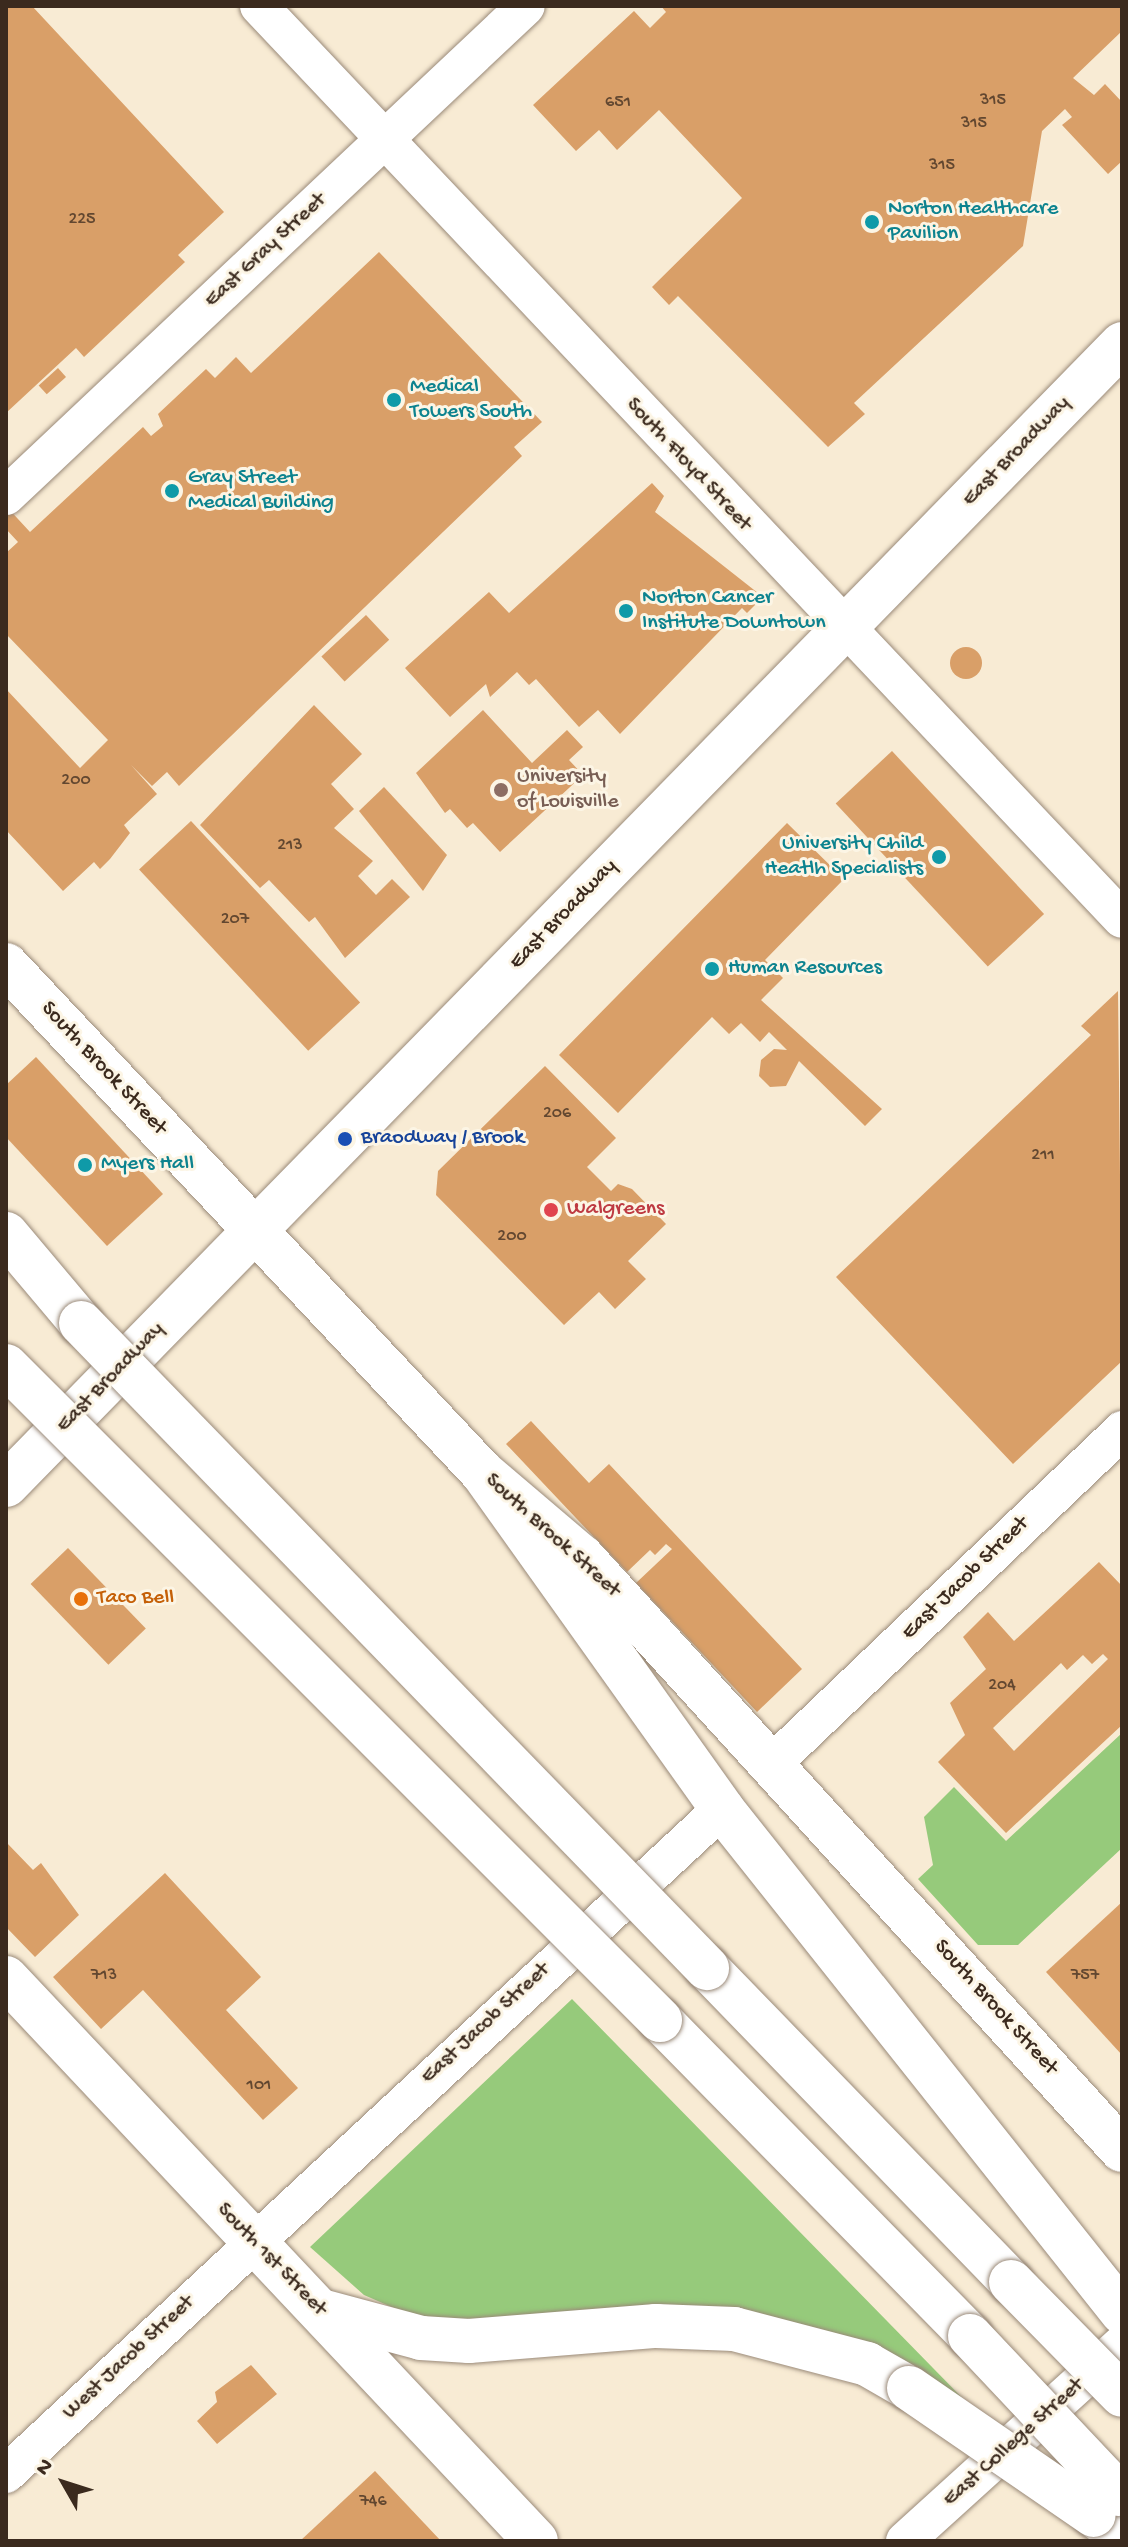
<!DOCTYPE html>
<style>
body{margin:0}
#map{position:relative;width:1128px;height:2547px;overflow:hidden;background:#f8ebd4;font-family:"Gochi Hand",sans-serif}
div>[style]{position:absolute}
.green>*{inset:0;background:#96ca7b}
.building>*{inset:0;background:#d99f68;transform-origin:0 0}
.round{border-radius:50%}
.roads{filter:drop-shadow(0 0 2px #9a8a79) drop-shadow(0 0 2px #9a8a79)}
.minor>*{height:38px;margin:-19px;padding:0 19px;transform-origin:19px;border-radius:19px;background:#fff}
.tertiary>*{height:44px;margin:-22px;padding:0 22px;transform-origin:22px;border-radius:22px;background:#fff}
.primary>*{height:44px;margin:-22px;padding:0 22px;transform-origin:22px;border-radius:22px;background:#fff}
.motorway>*{height:44px;margin:-22px;padding:0 22px;transform-origin:22px;border-radius:22px;background:#fff}
.bridges{filter:drop-shadow(0 0 2px #9a8a79) drop-shadow(0 0 2px #9a8a79)}
.motorway-bridge>*{height:44px;margin:-22px;padding:0 22px;transform-origin:22px;border-radius:22px;background:#fff}
.dots>*{width:22px;height:22px;translate:-50% -50%;box-sizing:border-box;border:4px solid #fcf5e5;border-radius:50%}
span{translate:-50% -50%;white-space:nowrap;text-align:center;line-height:1.15;-webkit-text-stroke:6px #fcf5e5;paint-order:stroke}
.number-label{font-size:18px;color:#624730}
.number-label span{-webkit-text-stroke-width:0}
.culture-label{font-size:22px;color:#0d838f}
.left{translate:0 -50%;text-align:left}
.right{translate:-100% -50%;text-align:right}
.street-label{font-size:22px;color:#3b2a1e}
.education-label{font-size:22px;color:#785e54}
.transit-label{font-size:22px;color:#164399}
.health-label{font-size:22px;color:#be3a42}
.food-label{font-size:22px;color:#c56008}
.frame{position:absolute;inset:0;border:8px solid #3b2a1e;pointer-events:none}
.north{position:absolute;left:24px;top:2443px;width:80px;height:80px;-webkit-text-stroke:6px #fcf5e5;paint-order:stroke;rotate:309deg;font-size:22px;font-weight:700;line-height:32px;text-align:center;color:#3b2a1e}
.north::after{content:'';display:block;margin:auto;width:28px;height:36px;background:#3b2a1e;clip-path:polygon(50% 0,100% 100%,50% 72%,0 100%)}
</style>
<div id="map">
<div class="green">
<div style="clip-path:polygon(1122px 1733px,1122px 1848px,1018px 1945px,978px 1945px,918px 1879px,933px 1865px,924px 1817px,954px 1787px,1006px 1841px)"></div>
<div style="clip-path:polygon(572px 1999px,978px 2414px,914px 2367px,426px 2322px,364px 2295px,310px 2247px)"></div>
</div>
<div class="building">
<div style="clip-path:polygon(6px 6px,32px 6px,224px 212px,178px 255px,185px 262px,84px 357px,76px 348px,6px 413px)"></div>
<div style="clip-path:polygon(661px 6px,1122px 6px,1122px 31px,1073px 78px,1094px 95px,1105px 84px,1122px 102px,1122px 161px,1108px 174px,1062px 125px,1072px 117px,1065px 109px,1042px 131px,1023px 246px,854px 403px,865px 414px,828px 447px,678px 296px,669px 305px,652px 287px,742px 198px,659px 110px,617px 150px,599px 130px,576px 151px,533px 105px,634px 11px,650px 28px,666px 12px)"></div>
<div style="clip-path:polygon(379px 252px,542px 422px,514px 447px,522px 456px,179px 786px,167px 772px,152px 786px,131px 765px,157px 794px,124px 825px,130px 833px,110px 859px,100px 869px,94px 862px,63px 891px,6px 830px,6px 689px,80px 768px,108px 740px,6px 634px,6px 553px,18px 542px,6px 529px,6px 506px,30px 532px,143px 427px,151px 436px,163px 426px,158px 414px,206px 369px,215px 378px,236px 357px,251px 373px)"></div>
<div style="left:58px;top:368px;width:12px;height:26px;rotate:48deg"></div>
<div style="clip-path:polygon(652px 483px,664px 496px,655px 512px,763px 597px,747px 613px,742px 608px,620px 734px,598px 710px,579px 727px,536px 679px,529px 685px,517px 672px,490px 697px,486px 684px,450px 717px,405px 668px,489px 592px,509px 613px)"></div>
<div style="left:366px;top:615px;width:34px;height:61px;rotate:47deg"></div>
<div class="round" style="left:950px;top:647px;width:32px;height:32px"></div>
<div style="clip-path:polygon(314px 705px,362px 754px,331px 784px,354px 809px,334px 828px,373px 861px,358px 876px,376px 895px,392px 879px,410px 897px,345px 958px,315px 917px,309px 922px,269px 880px,260px 888px,200px 825px)"></div>
<div style="clip-path:polygon(483px 710px,532px 763px,567px 730px,583px 747px,569px 760px,583px 775px,500px 852px,473px 823px,467px 828px,450px 809px,445px 813px,416px 773px)"></div>
<div style="left:892px;top:751px;width:223px;height:77px;rotate:47deg"></div>
<div style="clip-path:polygon(384px 787px,447px 855px,423px 891px,359px 811px)"></div>
<div style="left:191px;top:821px;width:248px;height:71px;rotate:47deg"></div>
<div style="clip-path:polygon(787px 823px,844px 879px,765px 960px,783px 978px,761px 1000px,882px 1109px,865px 1126px,799px 1061px,786px 1086px,770px 1087px,759px 1076px,761px 1060px,774px 1049px,787px 1050px,769px 1032px,760px 1042px,741px 1023px,729px 1034px,712px 1017px,618px 1113px,559px 1055px)"></div>
<div style="clip-path:polygon(1118px 991px,1122px 1361px,1013px 1464px,836px 1277px,1091px 1035px,1081px 1026px)"></div>
<div style="clip-path:polygon(36px 1057px,163px 1194px,107px 1246px,6px 1137px,6px 1085px)"></div>
<div style="clip-path:polygon(545px 1066px,616px 1138px,587px 1167px,611px 1191px,618px 1184px,632px 1189px,666px 1224px,628px 1261px,646px 1279px,615px 1309px,599px 1292px,564px 1325px,436px 1195px,438px 1171px)"></div>
<div style="clip-path:polygon(531px 1421px,589px 1483px,609px 1464px,802px 1669px,757px 1712px,636px 1583px,672px 1549px,666px 1544px,655px 1555px,650px 1550px,627px 1572px,506px 1444px)"></div>
<div style="left:68px;top:1548px;width:112px;height:52px;rotate:46deg"></div>
<div style="clip-path:polygon(evenodd,1099px 1562px,1122px 1586px,1122px 1725px,1006px 1833px,938px 1762px,965px 1735px,950px 1703px,986px 1669px,963px 1637px,988px 1612px,1014px 1641px,1099px 1562px,1103px 1654px,1108px 1659px,1014px 1751px,993px 1728px,1061px 1663px,1067px 1670px,1083px 1655px,1092px 1664px,1103px 1654px)"></div>
<div style="clip-path:polygon(6px 1842px,33px 1870px,41px 1863px,79px 1915px,35px 1957px,6px 1927px)"></div>
<div style="clip-path:polygon(165px 1873px,261px 1977px,226px 2010px,298px 2088px,263px 2120px,143px 1990px,101px 2029px,53px 1977px)"></div>
<div style="clip-path:polygon(1122px 1902px,1122px 2055px,1046px 1972px)"></div>
<div style="clip-path:polygon(251px 2365px,277px 2394px,217px 2444px,197px 2421px,217px 2402px,215px 2392px)"></div>
<div style="clip-path:polygon(375px 2471px,441px 2541px,300px 2541px)"></div>
</div>
<div class="roads">
<div class="minor">
<div style="left:259px;top:6px;width:1256px;rotate:46.61deg"></div>
<div style="left:6px;top:496px;width:714px;rotate:-43.3deg"></div>
<div style="left:775px;top:1761px;width:480px;rotate:-43.6deg"></div>
<div style="left:6px;top:2474px;width:977px;rotate:-42.89deg"></div>
<div style="left:905px;top:2541px;width:293px;rotate:-42.2deg"></div>
</div>
<div class="tertiary">
<div style="left:6px;top:965px;width:695px;rotate:46.81deg"></div>
<div style="left:482px;top:1472px;width:131px;rotate:40.4deg"></div>
<div style="left:582px;top:1557px;width:802px;rotate:47.68deg"></div>
<div style="left:6px;top:1978px;width:773px;rotate:46.73deg"></div>
</div>
<div class="primary">
<div style="left:6px;top:1485px;width:1596px;rotate:-45.63deg"></div>
</div>
<div class="motorway">
<div style="left:6px;top:1234px;width:116px;rotate:49.9deg"></div>
<div style="left:482px;top:1472px;width:414px;rotate:54.5deg"></div>
<div style="left:722px;top:1809px;width:643px;rotate:51.51deg"></div>
<div style="left:707px;top:1968px;width:437px;rotate:45.9deg"></div>
<div style="left:660px;top:2020px;width:443px;rotate:45.5deg"></div>
<div style="left:321px;top:2311px;width:104px;rotate:15.1deg"></div>
<div style="left:421px;top:2338px;width:48px;rotate:3.6deg"></div>
<div style="left:469px;top:2341px;width:188px;rotate:-4.6deg"></div>
<div style="left:656px;top:2326px;width:78px;rotate:2.2deg"></div>
<div style="left:734px;top:2329px;width:138px;rotate:14.7deg"></div>
<div style="left:867px;top:2364px;width:48px;rotate:29.7deg"></div>
<div style="left:1094px;top:2515px;width:36px;rotate:38deg"></div>
</div>
</div>
<div class="bridges">
<div class="motorway-bridge">
<div style="left:81px;top:1323px;width:899px;rotate:45.86deg"></div>
<div style="left:6px;top:1366px;width:925px;rotate:45deg"></div>
<div style="left:1011px;top:2282px;width:158px;rotate:45.5deg"></div>
<div style="left:970px;top:2336px;width:217px;rotate:46.7deg"></div>
<div style="left:909px;top:2388px;width:224px;rotate:34.5deg"></div>
</div>
</div>
<div class="dots">
<div style="left:872px;top:222px;background:#0f9aa8"></div>
<div style="left:394px;top:400px;background:#0f9aa8"></div>
<div style="left:172px;top:491px;background:#0f9aa8"></div>
<div style="left:626px;top:611px;background:#0f9aa8"></div>
<div style="left:501px;top:790px;background:#8d6e63"></div>
<div style="left:939px;top:857px;background:#0f9aa8"></div>
<div style="left:712px;top:969px;background:#0f9aa8"></div>
<div style="left:345px;top:1139px;background:#1a4fb4"></div>
<div style="left:85px;top:1165px;background:#0f9aa8"></div>
<div style="left:551px;top:1210px;background:#e0444e"></div>
<div style="left:81px;top:1599px;background:#e8710a"></div>
</div>
<div class="number-label">
<span style="left:993px;top:101px">315</span>
<span style="left:618px;top:103px">651</span>
<span style="left:974px;top:124px">315</span>
<span style="left:942px;top:166px">315</span>
<span style="left:82px;top:220px">225</span>
<span style="left:76px;top:781px">200</span>
<span style="left:290px;top:846px">213</span>
<span style="left:235px;top:920px">207</span>
<span style="left:557px;top:1114px">206</span>
<span style="left:1043px;top:1156px">211</span>
<span style="left:512px;top:1237px">200</span>
<span style="left:1002px;top:1686px">204</span>
<span style="left:104px;top:1976px">713</span>
<span style="left:1085px;top:1976px">757</span>
<span style="left:259px;top:2086px">101</span>
<span style="left:373px;top:2502px">746</span>
</div>
<div class="culture-label">
<span class="left" style="left:888px;top:222px">Norton Healthcare<br>Pavilion</span>
<span class="left" style="left:410px;top:400px">Medical<br>Towers South</span>
<span class="left" style="left:188px;top:491px">Gray Street<br>Medical Building</span>
<span class="left" style="left:642px;top:611px">Norton Cancer<br>Institute Downtown</span>
<span class="right" style="left:923px;top:857px">University Child<br>Heatlh Specialists</span>
<span class="left" style="left:728px;top:969px">Human Resources</span>
<span class="left" style="left:101px;top:1165px">Myers Hall</span>
</div>
<div class="street-label">
<span style="left:266px;top:251px;rotate:-43deg">East Gray Street</span>
<span style="left:1017px;top:452px;rotate:-46deg">East Broadway</span>
<span style="left:688px;top:465px;rotate:47deg">South Floyd Street</span>
<span style="left:564px;top:915px;rotate:-46deg">East Broadway</span>
<span style="left:103px;top:1069px;rotate:47deg">South Brook Street</span>
<span style="left:111px;top:1378px;rotate:-46deg">East Broadway</span>
<span style="left:552px;top:1536px;rotate:42deg">South Brook Street</span>
<span style="left:966px;top:1579px;rotate:-44deg">East Jacob Street</span>
<span style="left:995px;top:2008px;rotate:48deg">South Brook Street</span>
<span style="left:486px;top:2024px;rotate:-43deg">East Jacob Street</span>
<span style="left:271px;top:2260px;rotate:46deg">South 1st Street</span>
<span style="left:129px;top:2358px;rotate:-43deg">West Jacob Street</span>
<span style="left:1014px;top:2443px;rotate:-42deg">East College Street</span>
</div>
<div class="education-label">
<span class="left" style="left:517px;top:790px">University<br>of Louisville</span>
</div>
<div class="transit-label">
<span class="left" style="left:361px;top:1139px">Braodway / Brook</span>
</div>
<div class="health-label">
<span class="left" style="left:567px;top:1210px">Walgreens</span>
</div>
<div class="food-label">
<span class="left" style="left:97px;top:1599px">Taco Bell</span>
</div>
<div class="frame"></div>
<div class="north">N</div>
</div>
